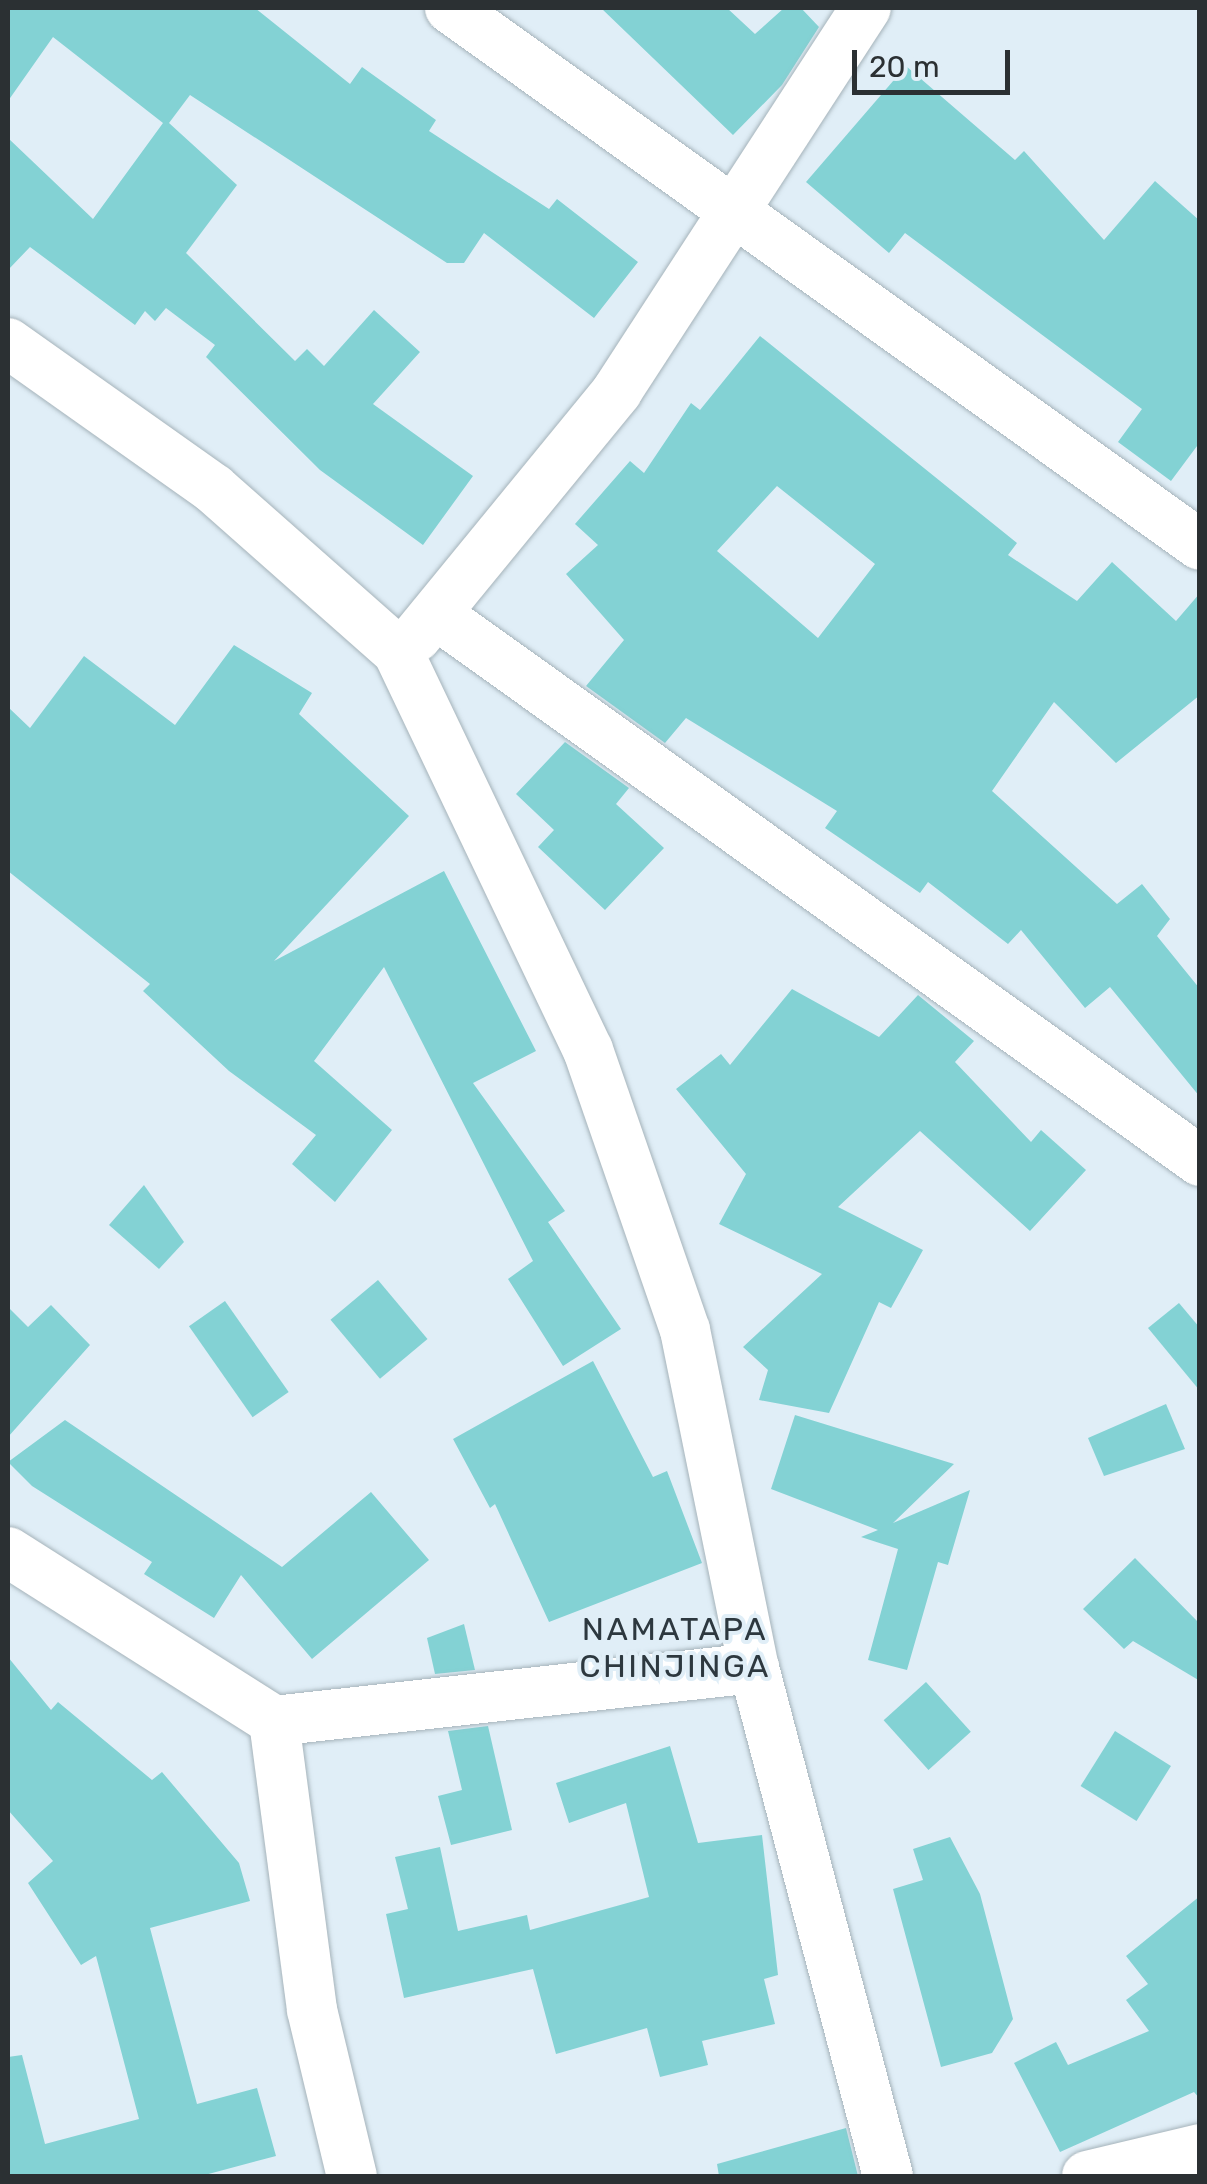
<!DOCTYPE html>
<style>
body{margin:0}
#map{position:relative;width:1207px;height:2184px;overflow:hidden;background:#e0eef7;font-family:Rubik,sans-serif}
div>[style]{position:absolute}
.building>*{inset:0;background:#83d2d4;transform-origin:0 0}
.roads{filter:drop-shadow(0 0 2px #a5b3ba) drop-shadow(0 0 2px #a5b3ba)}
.minor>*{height:50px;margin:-25px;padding:0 25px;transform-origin:25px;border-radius:25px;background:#fff}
span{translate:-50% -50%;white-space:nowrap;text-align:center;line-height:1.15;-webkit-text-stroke:8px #e0eef7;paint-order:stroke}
.quarter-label{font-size:32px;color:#2d383f;letter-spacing:2.5px}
.frame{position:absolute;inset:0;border:10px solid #2b3033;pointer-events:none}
.scale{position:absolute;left:852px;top:50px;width:158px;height:45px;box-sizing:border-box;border:5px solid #2b3033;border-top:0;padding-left:12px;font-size:30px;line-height:35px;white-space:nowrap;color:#2b3033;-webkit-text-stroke:8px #e0eef7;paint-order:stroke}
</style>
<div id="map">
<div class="building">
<div style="clip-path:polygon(8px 8px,255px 8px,350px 84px,362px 67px,436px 120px,429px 131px,549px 209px,557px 199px,638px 262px,594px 318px,484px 233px,464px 263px,447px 263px,190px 95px,169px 123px,237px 185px,186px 253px,295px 361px,307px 349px,324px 366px,374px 310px,420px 352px,373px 404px,473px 476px,423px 545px,320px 470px,206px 357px,215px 345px,166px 308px,155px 321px,145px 311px,135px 325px,30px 247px,8px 270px,8px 138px,93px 219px,163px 123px,53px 37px,8px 101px)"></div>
<div style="clip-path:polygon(601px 8px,727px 8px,755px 34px,784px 8px,801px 8px,819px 27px,782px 85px,733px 135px)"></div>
<div style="clip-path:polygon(906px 66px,1015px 160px,1024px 151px,1104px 240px,1155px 181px,1200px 221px,1200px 442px,1171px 481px,1118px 442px,1142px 409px,905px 233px,889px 253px,806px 182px)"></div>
<div style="clip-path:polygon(evenodd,760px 336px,1017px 543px,1008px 555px,1077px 601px,1112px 562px,1176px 621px,1200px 593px,1200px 695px,1116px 763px,1054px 702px,992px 791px,1117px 904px,1142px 884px,1170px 919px,1157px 936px,1200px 989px,1200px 1097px,1110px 987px,1085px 1008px,1021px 930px,1008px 944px,928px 882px,920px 893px,825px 828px,837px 811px,686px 718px,665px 743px,586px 686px,624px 640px,566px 574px,598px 545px,575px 524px,630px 461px,644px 473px,691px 403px,700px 410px,760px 336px,777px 486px,875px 564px,818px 638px,717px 551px,777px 486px)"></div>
<div style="clip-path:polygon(234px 645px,312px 693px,299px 714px,409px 816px,274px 961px,444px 871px,536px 1051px,473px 1083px,565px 1211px,548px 1222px,621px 1329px,563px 1366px,508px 1279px,533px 1261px,384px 967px,314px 1061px,392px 1130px,335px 1202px,292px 1164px,316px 1135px,229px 1071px,143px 991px,150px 984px,8px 871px,8px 707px,30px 728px,84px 656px,175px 725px)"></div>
<div style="clip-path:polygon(565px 742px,629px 788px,616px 804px,664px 848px,605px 910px,538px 847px,554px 830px,516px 794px)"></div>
<div style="clip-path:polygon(792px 989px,879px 1037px,918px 995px,974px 1041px,955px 1062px,1031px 1142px,1041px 1130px,1086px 1170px,1030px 1231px,920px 1131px,838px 1207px,923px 1250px,891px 1308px,879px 1302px,829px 1413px,759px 1400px,768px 1370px,743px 1347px,822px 1274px,719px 1224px,746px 1174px,676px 1089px,721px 1054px,730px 1065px)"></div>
<div style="clip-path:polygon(144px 1185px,184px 1242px,159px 1269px,109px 1225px)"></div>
<div style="left:378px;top:1280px;width:77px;height:62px;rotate:50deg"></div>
<div style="left:225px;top:1301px;width:111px;height:44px;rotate:55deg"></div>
<div style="clip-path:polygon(1179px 1303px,1200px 1328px,1200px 1391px,1148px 1328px)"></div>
<div style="clip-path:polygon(51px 1305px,90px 1345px,8px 1437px,8px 1307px,28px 1327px)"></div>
<div style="clip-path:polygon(593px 1361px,653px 1477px,667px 1471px,702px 1563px,549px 1622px,495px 1504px,490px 1508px,453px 1439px)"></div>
<div style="clip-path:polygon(1166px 1404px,1185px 1449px,1104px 1476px,1088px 1438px)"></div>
<div style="clip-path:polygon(795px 1415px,954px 1464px,893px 1523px,970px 1490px,948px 1565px,938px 1562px,907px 1670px,868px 1660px,898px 1549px,861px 1537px,878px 1530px,771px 1489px)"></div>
<div style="clip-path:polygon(65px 1420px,282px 1567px,371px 1492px,429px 1560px,312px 1659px,241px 1575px,214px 1618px,144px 1574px,152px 1562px,32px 1486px,8px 1462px)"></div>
<div style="clip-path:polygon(1135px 1558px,1200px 1624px,1200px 1681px,1133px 1641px,1124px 1649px,1083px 1609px)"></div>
<div style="clip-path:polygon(464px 1624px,475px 1670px,435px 1674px,427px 1638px)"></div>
<div style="clip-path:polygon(8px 1657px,51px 1710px,58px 1702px,152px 1780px,162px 1772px,239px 1863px,250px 1901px,150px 1928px,197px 2104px,257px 2088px,276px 2156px,201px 2176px,8px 2176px,8px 2057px,22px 2055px,45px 2144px,139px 2119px,96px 1956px,81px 1965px,28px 1883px,53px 1861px,8px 1810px)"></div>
<div style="left:926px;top:1682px;width:67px;height:57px;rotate:48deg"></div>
<div style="clip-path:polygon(488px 1726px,512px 1830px,451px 1845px,438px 1796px,462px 1790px,448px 1731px)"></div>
<div style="left:1115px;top:1731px;width:66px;height:65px;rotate:32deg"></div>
<div style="clip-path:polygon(670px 1746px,698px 1843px,762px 1835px,778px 1975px,764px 1979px,775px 2024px,702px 2041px,708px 2065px,660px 2077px,647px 2028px,556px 2054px,533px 1969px,404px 1998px,386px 1914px,408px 1909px,395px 1857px,440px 1847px,458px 1931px,527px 1915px,530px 1930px,649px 1897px,626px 1803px,569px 1823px,556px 1783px)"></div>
<div style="clip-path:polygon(950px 1837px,980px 1894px,1013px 2019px,992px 2053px,941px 2067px,893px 1889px,923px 1880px,913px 1849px)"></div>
<div style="clip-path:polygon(1200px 1896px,1200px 2099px,1194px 2092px,1060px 2152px,1014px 2063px,1056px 2042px,1068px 2065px,1149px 2031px,1126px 2000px,1148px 1984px,1126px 1956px)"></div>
<div style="clip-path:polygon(846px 2128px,858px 2176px,719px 2176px,717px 2164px)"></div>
</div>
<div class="roads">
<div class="minor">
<div style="left:450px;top:8px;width:922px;rotate:35.6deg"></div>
<div style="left:8px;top:343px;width:252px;rotate:35.3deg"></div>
<div style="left:214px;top:489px;width:246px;rotate:41.5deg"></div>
<div style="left:398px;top:652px;width:441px;rotate:64.5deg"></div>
<div style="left:588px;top:1050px;width:296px;rotate:70.9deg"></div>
<div style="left:685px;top:1330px;width:345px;rotate:78.5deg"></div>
<div style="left:754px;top:1668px;width:525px;rotate:75.22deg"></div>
<div style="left:440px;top:617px;width:935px;rotate:35.59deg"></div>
<div style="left:416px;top:637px;width:318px;rotate:-50.7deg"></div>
<div style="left:617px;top:391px;width:457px;rotate:-57deg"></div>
<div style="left:8px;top:1552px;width:315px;rotate:32.4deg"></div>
<div style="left:274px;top:1721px;width:483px;rotate:-6.3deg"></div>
<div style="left:274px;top:1721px;width:291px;rotate:82.5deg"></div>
<div style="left:312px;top:2010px;width:171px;rotate:76.5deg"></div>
<div style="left:1087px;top:2176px;width:116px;rotate:-13.4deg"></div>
</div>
</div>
<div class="quarter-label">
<span style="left:675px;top:1648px">NAMATAPA<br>CHINJINGA</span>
</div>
<div class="frame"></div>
<div class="scale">20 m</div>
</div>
